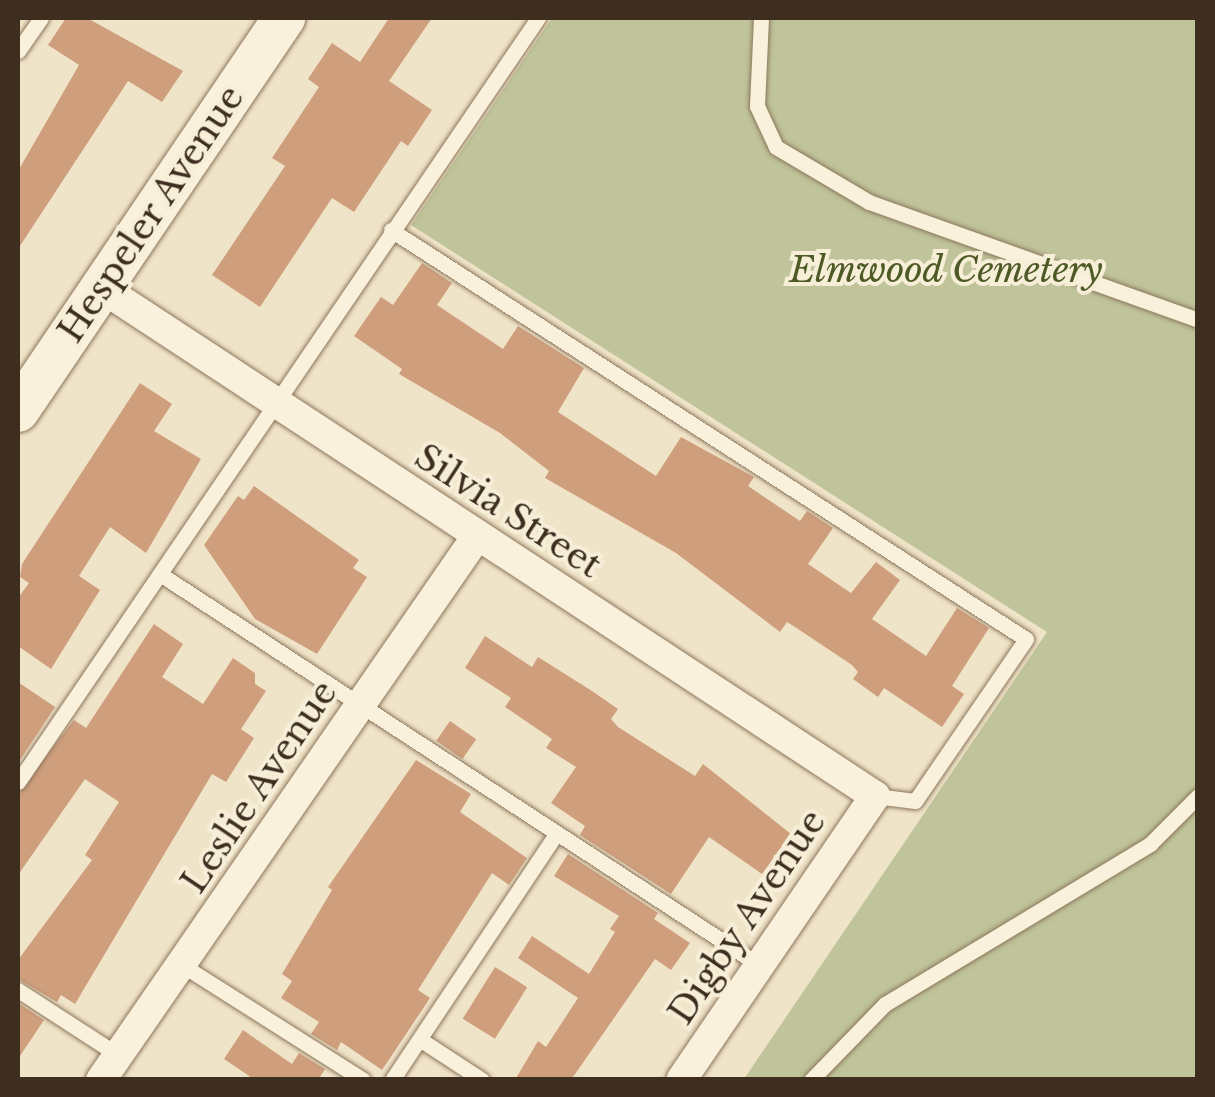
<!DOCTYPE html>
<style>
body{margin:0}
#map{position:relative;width:1215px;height:1097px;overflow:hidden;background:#f0e4c8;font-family:"Libre Baskerville",serif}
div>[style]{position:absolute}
.cemetery>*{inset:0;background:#bfc49a}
.building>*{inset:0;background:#cf9f7d;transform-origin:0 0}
.roads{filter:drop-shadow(0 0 2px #8d765c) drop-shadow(0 0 2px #8d765c)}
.service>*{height:15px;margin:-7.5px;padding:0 7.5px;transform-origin:7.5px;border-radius:7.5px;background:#faf1dc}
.minor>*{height:30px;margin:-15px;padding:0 15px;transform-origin:15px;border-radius:15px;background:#faf1dc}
.secondary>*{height:42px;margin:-21px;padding:0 21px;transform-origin:21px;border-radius:21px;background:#faf1dc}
span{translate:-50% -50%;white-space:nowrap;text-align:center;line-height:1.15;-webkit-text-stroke:8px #f7eed8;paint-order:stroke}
.street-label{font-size:35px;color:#3d2e20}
.park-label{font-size:35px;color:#4d5a26;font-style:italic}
.frame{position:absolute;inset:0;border:20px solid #3d2e20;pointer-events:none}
</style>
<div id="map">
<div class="cemetery">
<div style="clip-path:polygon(552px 18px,1197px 18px,1197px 1079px,744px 1079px,1047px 632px,411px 225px)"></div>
</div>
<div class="building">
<div style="clip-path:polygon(66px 18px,87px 18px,183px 71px,162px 102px,128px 81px,18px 249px,18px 171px,79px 65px,48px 45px)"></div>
<div style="clip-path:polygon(389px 18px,432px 18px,389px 81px,432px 110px,408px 146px,401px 141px,354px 212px,332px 198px,260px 307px,212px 275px,285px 166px,272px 158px,319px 87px,308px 79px,332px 43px,360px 62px)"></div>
<div style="clip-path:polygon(422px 263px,452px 283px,437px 305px,503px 349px,518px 326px,584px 368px,558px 412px,656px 476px,681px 437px,754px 477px,748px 486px,800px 521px,807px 511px,833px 528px,808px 564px,851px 593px,876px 562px,900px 580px,872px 619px,926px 656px,957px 608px,989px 628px,952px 686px,964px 694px,942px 727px,884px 688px,878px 697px,853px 679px,858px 672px,852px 665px,795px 627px,787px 622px,780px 632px,676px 553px,545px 478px,549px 471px,500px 433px,399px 374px,402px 369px,354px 336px,381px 297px,393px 305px)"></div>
<div style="clip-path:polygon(140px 383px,172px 404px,154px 431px,201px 459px,146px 553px,110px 527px,79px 576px,100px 590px,51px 669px,18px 646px,18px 598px,29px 583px,20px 577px,22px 564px)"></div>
<div style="clip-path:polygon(254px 486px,359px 560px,353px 568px,367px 577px,317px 654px,255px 619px,204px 545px,238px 496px,244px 500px)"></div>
<div style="clip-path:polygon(154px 624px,183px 644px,162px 677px,203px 704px,233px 658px,255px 673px,255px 684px,266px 691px,241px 729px,254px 738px,226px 782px,212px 774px,75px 1004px,61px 995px,57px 1002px,18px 979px,18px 960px,92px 860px,85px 855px,119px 802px,85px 779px,18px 875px,18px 793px,74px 720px,86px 728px)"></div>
<div style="clip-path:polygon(485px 636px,532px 667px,538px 657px,592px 691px,618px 709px,611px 719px,618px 727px,695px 776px,703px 764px,791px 834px,762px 874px,709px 837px,671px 894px,580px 835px,585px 826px,551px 803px,576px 767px,546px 748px,552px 739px,505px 707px,511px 698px,465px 668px)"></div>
<div style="clip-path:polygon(18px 682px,55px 707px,18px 763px)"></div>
<div style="left:450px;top:721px;width:32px;height:24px;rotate:35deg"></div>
<div style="clip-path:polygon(416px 760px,471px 794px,460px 812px,527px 858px,509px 885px,492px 873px,418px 990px,430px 998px,382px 1070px,341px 1042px,337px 1050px,311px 1034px,319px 1022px,281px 998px,292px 981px,282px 974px,332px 890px,328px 887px)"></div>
<div style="clip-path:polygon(568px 854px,658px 913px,654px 919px,690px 943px,671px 970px,655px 959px,571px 1080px,515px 1080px,538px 1041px,546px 1047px,578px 998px,518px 958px,532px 936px,589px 974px,615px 932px,610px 929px,619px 916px,554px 876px)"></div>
<div style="left:495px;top:967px;width:38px;height:61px;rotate:32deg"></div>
<div style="clip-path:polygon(18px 1003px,44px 1020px,18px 1059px)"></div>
<div style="clip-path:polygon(243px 1030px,292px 1064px,299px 1053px,325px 1069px,318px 1080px,255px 1080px,224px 1059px)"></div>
</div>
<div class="roads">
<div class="service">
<div style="left:761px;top:18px;width:88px;rotate:92.6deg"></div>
<div style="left:757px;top:106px;width:45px;rotate:65.1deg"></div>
<div style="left:776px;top:147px;width:108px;rotate:30.6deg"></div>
<div style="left:869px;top:202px;width:350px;rotate:19.7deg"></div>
<div style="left:18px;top:51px;width:40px;rotate:-55.1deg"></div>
<div style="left:391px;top:230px;width:755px;rotate:32.79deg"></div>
<div style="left:1026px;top:639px;width:196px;rotate:124.4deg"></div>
<div style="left:915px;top:801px;width:40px;rotate:-172.9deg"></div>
<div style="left:160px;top:574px;width:715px;rotate:33.13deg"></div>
<div style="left:18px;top:782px;width:924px;rotate:-55.76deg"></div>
<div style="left:182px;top:965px;width:214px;rotate:32.4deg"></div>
<div style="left:18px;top:990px;width:119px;rotate:33deg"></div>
<div style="left:421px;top:1040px;width:73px;rotate:33.3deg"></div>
<div style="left:392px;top:1080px;width:297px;rotate:-56.3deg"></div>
<div style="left:811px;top:1080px;width:106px;rotate:-45.8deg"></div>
<div style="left:885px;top:1004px;width:310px;rotate:-31.1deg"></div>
<div style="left:1150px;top:844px;width:68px;rotate:-45deg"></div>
</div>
<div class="minor">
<div style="left:102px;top:288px;width:925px;rotate:33.31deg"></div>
<div style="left:875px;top:796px;width:344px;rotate:124.3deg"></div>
<div style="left:101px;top:1080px;width:661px;rotate:-55.35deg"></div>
</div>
<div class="secondary">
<div style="left:18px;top:411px;width:475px;rotate:-55.9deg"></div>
</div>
</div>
<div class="street-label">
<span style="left:151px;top:214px;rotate:-56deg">Hespeler Avenue</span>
<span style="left:508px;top:511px;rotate:33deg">Silvia Street</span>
<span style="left:259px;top:787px;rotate:-56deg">Leslie Avenue</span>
<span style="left:747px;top:917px;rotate:-56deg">Digby Avenue</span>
</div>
<div class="park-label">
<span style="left:946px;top:270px">Elmwood Cemetery</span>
</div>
<div class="frame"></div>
</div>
